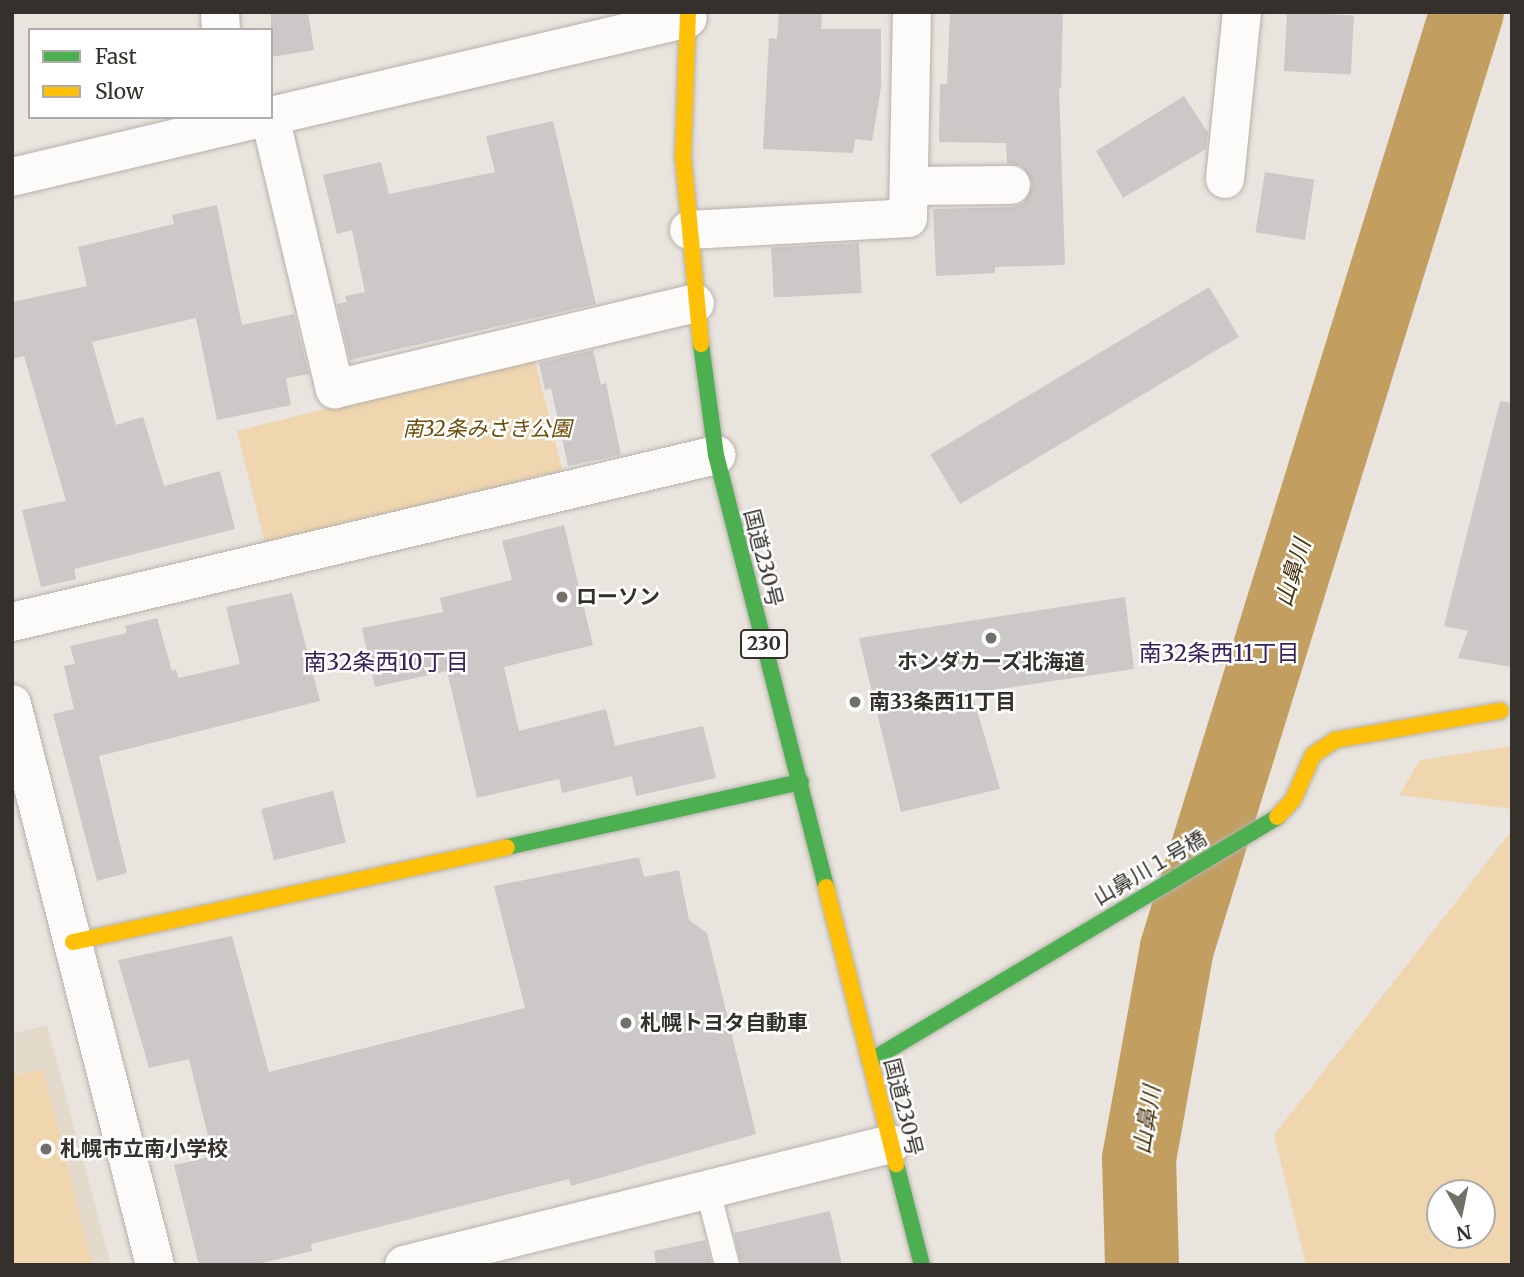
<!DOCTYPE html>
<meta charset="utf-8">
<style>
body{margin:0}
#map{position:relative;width:1524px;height:1277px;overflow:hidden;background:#e9e4dd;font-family:Merriweather,"Noto Sans JP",serif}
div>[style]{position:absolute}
.built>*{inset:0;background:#e3dacc}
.green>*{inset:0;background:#f0d6af;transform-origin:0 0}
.river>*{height:74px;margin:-37px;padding:0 37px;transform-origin:37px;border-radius:37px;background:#c29f60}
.building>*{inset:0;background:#cbc8c7;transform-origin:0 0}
.roads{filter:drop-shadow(0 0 2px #b5b1ac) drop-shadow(0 0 2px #b5b1ac)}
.lane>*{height:24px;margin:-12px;padding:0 12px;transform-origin:12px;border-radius:12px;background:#fcfbfa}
.street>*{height:38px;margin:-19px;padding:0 19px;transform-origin:19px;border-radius:19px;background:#fcfbfa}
.fast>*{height:16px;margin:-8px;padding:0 8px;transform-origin:8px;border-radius:8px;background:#4caf50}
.slow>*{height:16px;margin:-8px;padding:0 8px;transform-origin:8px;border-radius:8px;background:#ffc107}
.dots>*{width:19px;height:19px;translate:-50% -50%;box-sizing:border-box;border:4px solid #fff;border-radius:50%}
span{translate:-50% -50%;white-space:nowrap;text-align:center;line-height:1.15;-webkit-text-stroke:5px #fff;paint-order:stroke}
.shield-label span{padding:2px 5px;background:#fff;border:2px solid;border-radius:5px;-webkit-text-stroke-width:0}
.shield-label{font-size:19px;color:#34312c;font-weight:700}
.park-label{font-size:21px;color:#6d4c08;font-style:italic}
.street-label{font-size:21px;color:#34312c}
.poi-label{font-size:21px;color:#34312c;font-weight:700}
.left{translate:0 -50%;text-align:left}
.water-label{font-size:23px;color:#47320d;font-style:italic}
.neighbourhood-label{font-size:23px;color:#39225c}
.frame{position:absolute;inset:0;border:14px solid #34312c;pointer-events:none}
.legend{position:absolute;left:28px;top:28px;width:245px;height:91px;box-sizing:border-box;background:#fff;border:2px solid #aeadab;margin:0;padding:9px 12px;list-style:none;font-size:21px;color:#34312c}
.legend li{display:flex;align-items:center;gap:14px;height:35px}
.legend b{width:35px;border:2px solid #aeadab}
.north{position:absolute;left:1426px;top:1179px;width:70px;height:70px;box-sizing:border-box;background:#fff;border:2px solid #aeadab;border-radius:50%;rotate:171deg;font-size:19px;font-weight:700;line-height:28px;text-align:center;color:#34312c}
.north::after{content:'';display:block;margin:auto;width:24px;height:32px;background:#73706a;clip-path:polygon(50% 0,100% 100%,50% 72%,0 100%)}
</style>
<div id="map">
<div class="built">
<div style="clip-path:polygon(47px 1025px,111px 1265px,12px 1265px,12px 1034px)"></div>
</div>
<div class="green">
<div style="left:534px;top:357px;width:117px;height:306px;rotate:76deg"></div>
<div style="clip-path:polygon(1512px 746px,1512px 809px,1399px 795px,1420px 760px)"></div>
<div style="clip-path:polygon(evenodd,1512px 830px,1512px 1265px,1306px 1265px,1274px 1135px,1512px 830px,1440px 1193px,1482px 1193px,1482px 1235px,1440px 1235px,1440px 1193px)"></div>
<div style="clip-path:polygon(43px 1069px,92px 1265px,12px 1265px,12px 1076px)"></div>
</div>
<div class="river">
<div style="left:1142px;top:1265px;width:106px;rotate:-91.6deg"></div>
<div style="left:1139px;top:1159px;width:214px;rotate:-79.8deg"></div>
<div style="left:1177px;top:948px;width:980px;rotate:-72.79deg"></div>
</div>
<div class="building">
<div style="clip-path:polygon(271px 12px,308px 12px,314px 50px,271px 57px)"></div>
<div style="clip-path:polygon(779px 12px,822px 12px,821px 29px,881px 29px,881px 87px,872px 141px,855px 139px,853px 153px,763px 149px,769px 38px,777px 39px)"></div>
<div style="clip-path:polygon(950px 12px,1063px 12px,1061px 90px,1059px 86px,1065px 265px,995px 267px,995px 273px,936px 276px,933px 209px,1012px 207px,1023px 203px,1033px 185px,1022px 166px,1007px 163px,1006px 143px,939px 142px,940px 84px,947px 84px)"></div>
<div style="left:1287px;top:12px;width:67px;height:59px;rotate:3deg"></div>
<div style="clip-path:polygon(1184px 96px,1208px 133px,1206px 149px,1123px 198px,1096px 151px)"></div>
<div style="clip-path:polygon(553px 121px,596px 304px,350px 360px,337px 304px,347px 302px,345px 296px,365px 292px,352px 230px,337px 234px,323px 175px,381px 162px,389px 194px,495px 172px,486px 136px)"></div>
<div style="left:1265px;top:172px;width:50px;height:61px;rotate:9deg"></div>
<div style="clip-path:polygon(217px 205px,242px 325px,294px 314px,309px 374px,286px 378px,291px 405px,217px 420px,196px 318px,92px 342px,116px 425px,143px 417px,164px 486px,220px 471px,235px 529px,74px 569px,76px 579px,41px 587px,22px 510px,66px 501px,24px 356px,12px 359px,12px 302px,87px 286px,78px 247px,174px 224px,172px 215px)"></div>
<div style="left:859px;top:243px;width:50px;height:88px;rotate:87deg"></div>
<div style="left:1209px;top:287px;width:58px;height:325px;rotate:59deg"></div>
<div style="clip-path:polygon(593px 350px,601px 385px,606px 383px,621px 455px,568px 466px,551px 388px,545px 390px,539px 363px)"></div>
<div style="clip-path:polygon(1500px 401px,1512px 403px,1512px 667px,1458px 658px,1468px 631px,1444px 626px)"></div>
<div style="clip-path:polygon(564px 525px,593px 645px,504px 667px,519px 731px,606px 709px,615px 746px,703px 726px,716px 778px,636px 796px,632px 776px,562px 793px,559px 779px,477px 798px,447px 671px,375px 687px,362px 628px,443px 612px,440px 598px,512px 580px,502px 541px)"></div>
<div style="clip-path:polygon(292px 593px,320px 701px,99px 756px,127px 873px,97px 881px,53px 714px,74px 709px,64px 666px,75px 664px,70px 646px,127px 633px,125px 626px,157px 618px,172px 671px,176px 669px,178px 678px,240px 664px,226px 607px)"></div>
<div style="clip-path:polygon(1125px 597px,1134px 669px,972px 693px,1000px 789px,901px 812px,859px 638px)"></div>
<div style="left:333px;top:791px;width:53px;height:74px;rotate:76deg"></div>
<div style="clip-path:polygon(639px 857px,644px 877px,679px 870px,689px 920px,707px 933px,756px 1134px,571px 1186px,569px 1179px,311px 1244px,312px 1251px,254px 1265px,199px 1265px,174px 1165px,213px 1156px,189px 1059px,149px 1068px,118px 960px,232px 936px,269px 1072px,525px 1008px,494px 886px)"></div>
<div style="clip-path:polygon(830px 1211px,842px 1265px,741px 1265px,734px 1233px)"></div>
<div style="clip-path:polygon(705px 1240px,712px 1265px,656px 1265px,654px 1251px)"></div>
</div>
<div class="roads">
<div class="lane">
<div style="left:707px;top:1187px;width:81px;rotate:75.6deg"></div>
</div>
<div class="street">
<div style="left:220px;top:12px;width:18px;rotate:87deg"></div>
<div style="left:271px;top:116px;width:428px;rotate:-13.2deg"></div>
<div style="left:270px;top:117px;width:280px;rotate:76.6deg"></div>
<div style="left:335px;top:389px;width:370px;rotate:-13.4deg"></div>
<div style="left:12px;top:177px;width:261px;rotate:-13.3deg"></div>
<div style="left:1225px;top:179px;width:168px;rotate:-84.2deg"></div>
<div style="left:909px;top:186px;width:102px;rotate:-0.6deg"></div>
<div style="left:689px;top:230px;width:219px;rotate:-3.1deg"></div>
<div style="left:908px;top:218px;width:206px;rotate:-88.9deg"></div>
<div style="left:12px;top:622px;width:724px;rotate:-13.34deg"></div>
<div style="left:12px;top:704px;width:579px;rotate:75.7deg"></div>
<div style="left:404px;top:1265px;width:502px;rotate:-13.95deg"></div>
</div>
<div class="fast">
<div style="left:701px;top:344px;width:112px;rotate:82.3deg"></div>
<div style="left:716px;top:455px;width:446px;rotate:75.7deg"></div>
<div style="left:507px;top:847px;width:301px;rotate:-12.5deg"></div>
<div style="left:870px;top:1061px;width:475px;rotate:-30.9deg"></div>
<div style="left:896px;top:1164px;width:104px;rotate:75.6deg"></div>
</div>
<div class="slow">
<div style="left:688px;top:12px;width:145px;rotate:92deg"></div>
<div style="left:683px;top:157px;width:188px;rotate:84.5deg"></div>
<div style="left:1277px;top:817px;width:23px;rotate:-47deg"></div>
<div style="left:1293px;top:800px;width:49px;rotate:-66deg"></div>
<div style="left:1313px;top:755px;width:27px;rotate:-34deg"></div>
<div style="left:1335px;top:740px;width:168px;rotate:-10deg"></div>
<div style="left:826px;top:887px;width:286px;rotate:75.8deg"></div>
<div style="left:73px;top:942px;width:444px;rotate:-12.3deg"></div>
</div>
</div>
<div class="dots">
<div style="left:562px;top:597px;background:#73706a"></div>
<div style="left:991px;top:638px;background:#73706a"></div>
<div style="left:855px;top:702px;background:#73706a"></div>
<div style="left:626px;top:1023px;background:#73706a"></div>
<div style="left:46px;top:1149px;background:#73706a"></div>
</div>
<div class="shield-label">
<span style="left:764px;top:644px">230</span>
</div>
<div class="park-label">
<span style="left:487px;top:429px">南32条みさき公園</span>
</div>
<div class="street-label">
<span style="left:763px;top:558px;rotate:76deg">国道230号</span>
<span style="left:1150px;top:868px;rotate:-30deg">山鼻川１号橋</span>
<span style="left:903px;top:1107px;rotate:76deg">国道230号</span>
</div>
<div class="poi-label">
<span class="left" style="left:576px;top:597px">ローソン</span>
<span style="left:991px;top:662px">ホンダカーズ北海道</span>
<span class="left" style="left:869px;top:702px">南33条西11丁目</span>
<span class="left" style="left:640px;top:1023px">札幌トヨタ自動車</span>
<span class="left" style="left:60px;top:1149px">札幌市立南小学校</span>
</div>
<div class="water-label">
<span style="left:1293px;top:573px;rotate:-73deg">山鼻川</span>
<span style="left:1147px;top:1120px;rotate:-81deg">山鼻川</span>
</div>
<div class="neighbourhood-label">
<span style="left:1219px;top:653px">南32条西11丁目</span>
<span style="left:386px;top:662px">南32条西10丁目</span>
</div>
<div class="frame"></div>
<ul class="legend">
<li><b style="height:9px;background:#4caf50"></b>Fast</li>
<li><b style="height:9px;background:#ffc107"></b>Slow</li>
</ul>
<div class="north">N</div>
</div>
